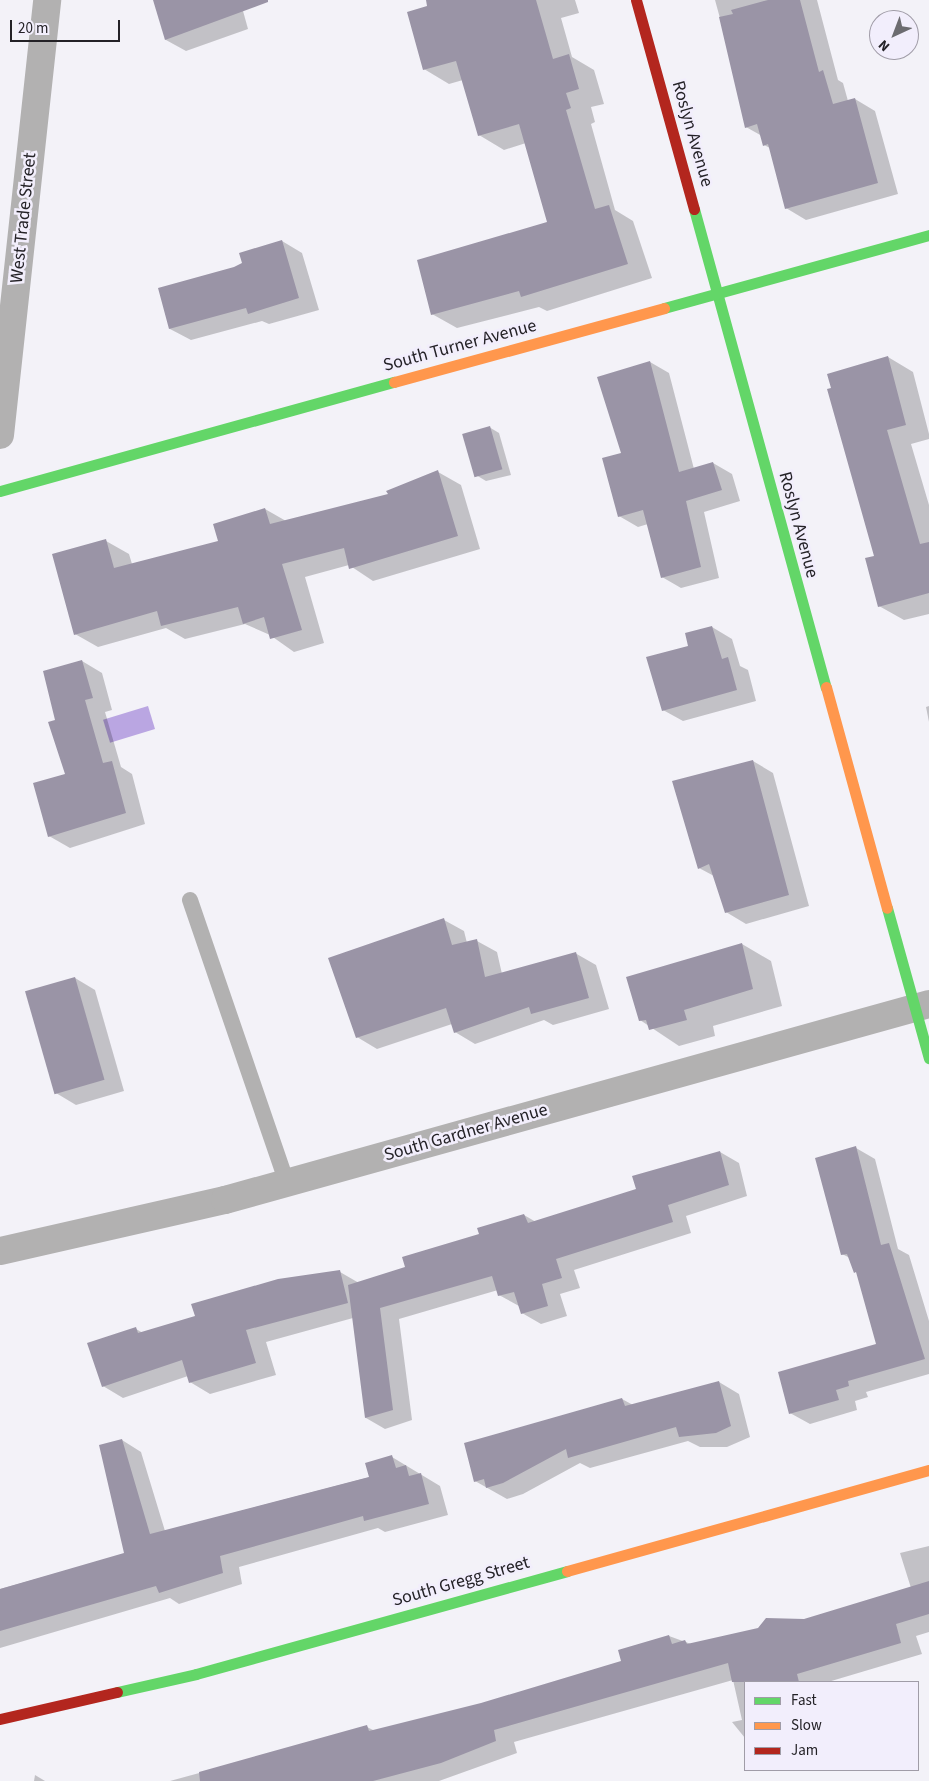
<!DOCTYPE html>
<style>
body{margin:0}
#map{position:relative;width:929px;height:1781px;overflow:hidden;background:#f3f2f8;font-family:"Source Sans 3",sans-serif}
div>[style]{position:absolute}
.water>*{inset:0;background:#baa6e2;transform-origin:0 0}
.shadow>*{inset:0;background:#0003}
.building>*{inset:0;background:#9a94a6;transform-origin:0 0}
.lane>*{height:16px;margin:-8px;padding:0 8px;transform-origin:8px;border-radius:8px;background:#b2b1b1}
.street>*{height:28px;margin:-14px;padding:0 14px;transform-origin:14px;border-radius:14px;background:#b2b1b1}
.fast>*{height:11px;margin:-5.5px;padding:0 5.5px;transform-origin:5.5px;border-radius:5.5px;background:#63d668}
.slow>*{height:11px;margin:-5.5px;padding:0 5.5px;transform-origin:5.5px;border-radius:5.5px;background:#ff974d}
.jam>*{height:11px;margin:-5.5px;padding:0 5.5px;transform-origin:5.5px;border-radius:5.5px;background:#b3261e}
span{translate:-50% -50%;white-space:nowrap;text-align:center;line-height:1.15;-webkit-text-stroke:5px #f2eefc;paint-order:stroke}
.street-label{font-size:18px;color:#242227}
.legend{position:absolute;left:744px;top:1681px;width:175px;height:90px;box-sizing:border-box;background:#f2eefc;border:1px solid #a09ca7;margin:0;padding:6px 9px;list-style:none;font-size:15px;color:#242227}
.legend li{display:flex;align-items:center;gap:10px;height:25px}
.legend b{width:25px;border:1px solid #a09ca7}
.north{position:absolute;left:869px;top:10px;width:50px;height:50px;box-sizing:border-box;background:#f2eefc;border:1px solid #a09ca7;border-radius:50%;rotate:223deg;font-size:14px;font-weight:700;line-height:20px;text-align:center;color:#242227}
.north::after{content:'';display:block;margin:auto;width:18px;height:22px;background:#6c6b70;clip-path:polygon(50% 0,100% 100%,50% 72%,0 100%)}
.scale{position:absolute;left:10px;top:20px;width:110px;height:22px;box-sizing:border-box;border:2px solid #242227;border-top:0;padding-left:6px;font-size:15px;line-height:18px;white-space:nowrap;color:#242227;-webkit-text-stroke:4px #f2eefc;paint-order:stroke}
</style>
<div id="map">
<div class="water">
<div style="left:148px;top:706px;width:24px;height:47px;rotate:73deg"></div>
</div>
<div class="shadow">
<div style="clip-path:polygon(155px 0,240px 0,248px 29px,186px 51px,166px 40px)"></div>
<div style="clip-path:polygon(430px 0,575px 0,579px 13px,561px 18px,572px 57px,594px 70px,604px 104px,591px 107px,595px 122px,591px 124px,615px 210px,633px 221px,652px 278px,547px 311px,539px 307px,457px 328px,432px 314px,549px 223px,526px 143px,504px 150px,479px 135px,463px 80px,449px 84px,424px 69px)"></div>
<div style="clip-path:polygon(715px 0,817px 0,838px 80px,843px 83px,848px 101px,855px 99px,875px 111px,898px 194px,806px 220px,786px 208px,770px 148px,764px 145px,762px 136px,746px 127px,741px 95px)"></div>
<div style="clip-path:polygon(282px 241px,302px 253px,319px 310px,269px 324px,262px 321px,191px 340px,170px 329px,160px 289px,234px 268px)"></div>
<div style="clip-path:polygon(888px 357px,913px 372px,929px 434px,929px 439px,911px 444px,929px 505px,929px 614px,904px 620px,879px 606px,875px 557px)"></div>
<div style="clip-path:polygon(650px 362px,669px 373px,694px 469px,713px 463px,732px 474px,740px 501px,704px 512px,719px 578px,681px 588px,662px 577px,648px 524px,638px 527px,619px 516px,623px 454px)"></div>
<div style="clip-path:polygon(489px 427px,499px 433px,511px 475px,486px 481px,476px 475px)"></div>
<div style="clip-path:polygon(438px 472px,461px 485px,480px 549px,373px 581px,349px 565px,305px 577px,324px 643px,294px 652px,270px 635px,245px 624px,185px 639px,166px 628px,98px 647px,75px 634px,106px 541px,129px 554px,132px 564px,219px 542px,265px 509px,286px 521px,390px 495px)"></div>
<div style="clip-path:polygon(712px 627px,732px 639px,740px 666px,748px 670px,756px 701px,683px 721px,663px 710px,690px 646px)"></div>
<div style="clip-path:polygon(82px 661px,102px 673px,112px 710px,105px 712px,121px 767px,132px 774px,145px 824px,70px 848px,49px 836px,67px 775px,56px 721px)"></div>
<div style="clip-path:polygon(929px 706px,929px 722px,926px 707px)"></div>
<div style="clip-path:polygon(753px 761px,773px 773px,809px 906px,746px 924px,726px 912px,714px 876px,699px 868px)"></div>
<div style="clip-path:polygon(444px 920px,464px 931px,467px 943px,477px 941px,497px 952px,502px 974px,575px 953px,596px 965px,609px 1009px,553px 1025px,544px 1020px,475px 1044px,455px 1032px,452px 1024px,377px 1049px,357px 1037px)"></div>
<div style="clip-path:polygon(742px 944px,771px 961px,782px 1006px,713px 1026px,715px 1036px,679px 1046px,640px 1020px)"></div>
<div style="clip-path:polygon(75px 978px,95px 990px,124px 1091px,76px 1105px,56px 1093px)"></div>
<div style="clip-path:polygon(856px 1148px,875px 1159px,898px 1249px,909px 1255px,929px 1321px,929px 1374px,866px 1392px,868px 1397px,855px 1401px,857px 1410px,810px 1424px,790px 1413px,878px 1345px,858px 1275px,850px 1258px,842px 1254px)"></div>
<div style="clip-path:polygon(720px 1152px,739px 1163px,747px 1196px,686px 1216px,691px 1233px,574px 1270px,580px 1288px,560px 1294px,567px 1316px,541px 1324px,522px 1313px,519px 1306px,499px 1295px,498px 1290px,399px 1319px,412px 1420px,385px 1429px,366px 1418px,353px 1318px,266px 1342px,276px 1375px,210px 1394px,190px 1382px,188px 1376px,123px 1398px,103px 1386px,136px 1329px,143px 1333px,340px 1272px,359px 1283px,406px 1268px,524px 1215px,536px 1222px,638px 1190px)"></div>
<div style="clip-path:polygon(719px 1382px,739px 1394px,750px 1437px,727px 1447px,700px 1447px,688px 1441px,590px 1468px,580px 1463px,523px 1494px,507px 1499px,475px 1481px,622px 1399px,633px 1405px)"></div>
<div style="clip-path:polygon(122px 1440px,141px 1452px,165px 1531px,370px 1477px,392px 1457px,440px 1486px,448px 1515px,385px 1532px,378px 1528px,239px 1567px,242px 1584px,179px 1604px,170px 1598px,0 1648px,0 1589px,126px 1554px)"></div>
<div style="clip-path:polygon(929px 1546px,929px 1632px,916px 1636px,922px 1654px,828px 1682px,745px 1682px,745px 1738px,732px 1722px,742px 1720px,733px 1680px,514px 1742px,517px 1753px,439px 1781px,170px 1781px,367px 1727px,375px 1731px,481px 1705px,622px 1662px,669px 1636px,691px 1644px,804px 1620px,911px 1588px,900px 1553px)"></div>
<div style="clip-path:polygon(35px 1775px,45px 1781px,34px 1781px)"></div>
</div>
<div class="building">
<div style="clip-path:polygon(153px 0,268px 0,268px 2px,165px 40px)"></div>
<div style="clip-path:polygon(426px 0,536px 0,553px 59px,569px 54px,579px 89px,566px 93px,571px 108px,566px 110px,595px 209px,609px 205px,628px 264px,521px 297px,519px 291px,431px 315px,417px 260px,547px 222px,519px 124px,478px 136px,456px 61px,423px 70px,407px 12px,427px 6px)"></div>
<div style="clip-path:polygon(768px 0,800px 0,819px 72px,823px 70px,833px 104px,855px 98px,878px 183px,785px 209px,768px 144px,763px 146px,757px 124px,745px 128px,719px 17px,733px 14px,731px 10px)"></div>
<div style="clip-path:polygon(282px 240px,299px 298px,248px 314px,246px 308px,169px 329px,158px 288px,234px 267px,242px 263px,239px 253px)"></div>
<div style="clip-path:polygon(888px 356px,906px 425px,887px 430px,920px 544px,929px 542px,929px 593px,878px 607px,865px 558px,874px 556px,827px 389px,831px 388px,827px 374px)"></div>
<div style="clip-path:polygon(650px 361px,679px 472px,713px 462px,722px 490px,686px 501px,701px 567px,661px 578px,643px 510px,618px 517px,602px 458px,621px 453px,597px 377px)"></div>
<div style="left:490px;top:426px;width:45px;height:29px;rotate:74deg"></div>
<div style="clip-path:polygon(438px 470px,458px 536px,349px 569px,344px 548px,282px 564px,302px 630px,270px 639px,264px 617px,243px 624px,238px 607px,161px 626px,157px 611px,74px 635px,52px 554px,106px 539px,114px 568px,218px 541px,213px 524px,265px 508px,270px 524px,388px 494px,386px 491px)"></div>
<div style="clip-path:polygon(712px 626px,722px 659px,728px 657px,737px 690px,662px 711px,646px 657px,688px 646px,685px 633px)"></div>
<div style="clip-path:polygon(82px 660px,93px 698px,85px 700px,103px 763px,112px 761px,126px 813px,48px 837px,33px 783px,65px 774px,48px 722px,55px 720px,43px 671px)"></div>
<div style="clip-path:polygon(753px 760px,789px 895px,725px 913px,709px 864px,698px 869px,672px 781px)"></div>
<div style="clip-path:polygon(444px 918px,452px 945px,477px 939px,485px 977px,576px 952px,589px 998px,531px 1014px,529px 1007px,454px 1033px,446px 1008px,356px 1038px,328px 958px)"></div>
<div style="clip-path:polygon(742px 943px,753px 989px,684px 1010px,687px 1020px,649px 1030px,646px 1020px,639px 1021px,626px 977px)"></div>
<div style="left:75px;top:977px;width:107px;height:52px;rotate:74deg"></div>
<div style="clip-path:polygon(856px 1146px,881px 1245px,889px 1243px,925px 1359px,848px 1381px,849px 1386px,836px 1390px,839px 1400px,789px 1414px,778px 1372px,876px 1344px,856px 1272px,854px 1273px,847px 1254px,841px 1255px,815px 1158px)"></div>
<div style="clip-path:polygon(720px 1151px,729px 1185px,668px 1205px,673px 1222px,556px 1259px,562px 1278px,542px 1284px,548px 1306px,521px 1314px,514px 1292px,498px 1296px,492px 1276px,380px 1308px,393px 1410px,365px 1418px,348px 1285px,405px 1267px,402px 1257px,479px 1234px,477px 1228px,524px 1214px,528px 1223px,636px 1189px,632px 1176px)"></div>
<div style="clip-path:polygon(340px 1270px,348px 1303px,246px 1330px,256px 1363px,189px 1383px,182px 1360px,102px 1387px,87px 1343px,136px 1327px,138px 1333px,195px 1316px,191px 1304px,278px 1279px)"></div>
<div style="clip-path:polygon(719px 1381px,731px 1426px,716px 1433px,679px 1437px,676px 1427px,568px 1458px,566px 1449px,503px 1483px,486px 1488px,484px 1479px,474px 1482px,464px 1443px,622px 1398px,625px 1406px)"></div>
<div style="clip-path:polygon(122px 1439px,150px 1534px,369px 1477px,365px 1463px,392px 1455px,396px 1468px,406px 1465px,409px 1476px,421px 1473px,429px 1504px,364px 1521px,363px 1516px,220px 1556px,223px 1573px,159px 1593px,156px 1586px,0 1631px,0 1589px,124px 1553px,99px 1445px)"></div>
<div style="clip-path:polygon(929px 1581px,929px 1614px,896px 1624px,901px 1643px,797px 1674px,799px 1682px,732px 1682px,728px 1663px,494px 1730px,496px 1741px,441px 1763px,373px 1781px,200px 1781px,199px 1772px,367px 1725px,369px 1731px,481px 1703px,621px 1661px,618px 1650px,669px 1635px,672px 1644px,685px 1640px,687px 1644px,758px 1628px,766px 1618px,804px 1619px)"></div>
</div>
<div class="lane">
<div style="left:190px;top:900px;width:299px;rotate:71.1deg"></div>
</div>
<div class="street">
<div style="left:0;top:435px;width:438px;rotate:-83.8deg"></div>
<div style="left:0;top:1251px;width:231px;rotate:-12.8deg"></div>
<div style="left:225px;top:1200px;width:731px;rotate:-15.56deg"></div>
</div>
<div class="fast">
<div style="left:694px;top:209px;width:496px;rotate:74.6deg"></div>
<div style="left:664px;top:308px;width:275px;rotate:-15.4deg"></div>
<div style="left:0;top:491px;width:409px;rotate:-15.5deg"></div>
<div style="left:887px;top:908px;width:156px;rotate:74.4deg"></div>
<div style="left:117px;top:1692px;width:81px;rotate:-12.8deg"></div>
<div style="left:196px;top:1674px;width:385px;rotate:-15.5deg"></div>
</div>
<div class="slow">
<div style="left:394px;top:382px;width:280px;rotate:-15.3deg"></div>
<div style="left:826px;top:687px;width:229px;rotate:74.6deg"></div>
<div style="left:567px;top:1571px;width:376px;rotate:-15.6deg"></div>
</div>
<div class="jam">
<div style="left:636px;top:0;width:217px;rotate:74.5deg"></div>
<div style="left:0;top:1719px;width:120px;rotate:-13deg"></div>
</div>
<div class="street-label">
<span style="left:692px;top:134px;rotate:74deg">Roslyn Avenue</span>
<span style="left:24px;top:218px;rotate:-84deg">West Trade Street</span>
<span style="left:460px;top:346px;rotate:-15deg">South Turner Avenue</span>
<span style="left:798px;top:525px;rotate:75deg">Roslyn Avenue</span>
<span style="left:466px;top:1133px;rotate:-16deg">South Gardner Avenue</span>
<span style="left:461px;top:1582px;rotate:-16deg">South Gregg Street</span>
</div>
<ul class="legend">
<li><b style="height:6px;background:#63d668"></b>Fast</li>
<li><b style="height:6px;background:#ff974d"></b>Slow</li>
<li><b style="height:6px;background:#b3261e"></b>Jam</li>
</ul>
<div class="north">N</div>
<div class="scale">20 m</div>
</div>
